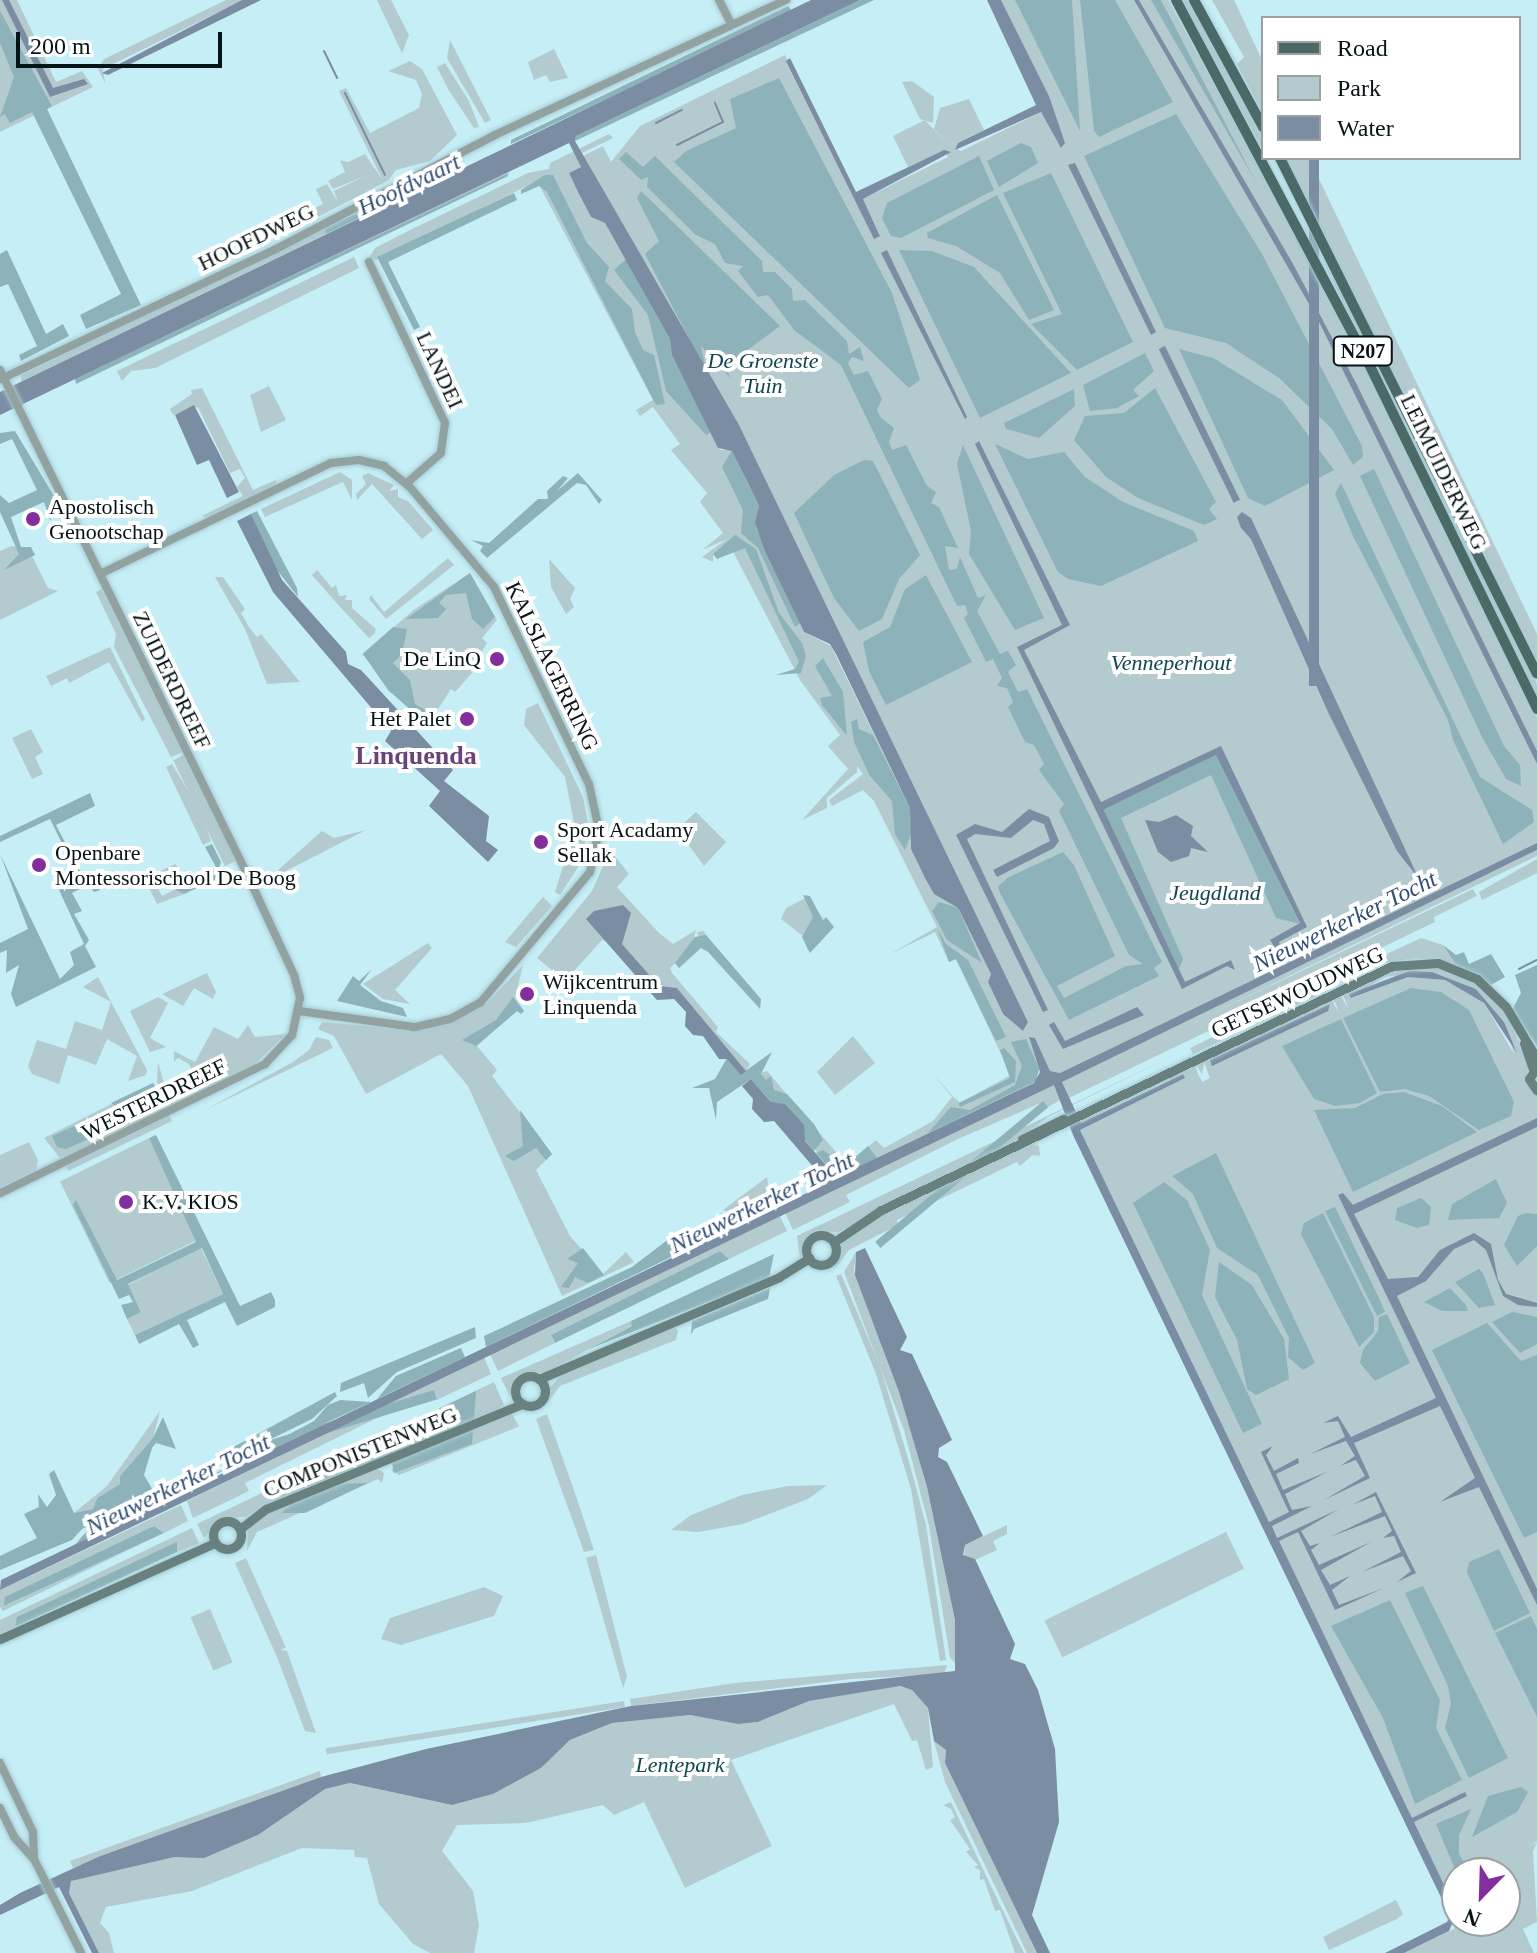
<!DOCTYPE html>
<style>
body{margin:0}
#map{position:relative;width:1537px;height:1953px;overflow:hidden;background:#c6eef6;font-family:Georgia,serif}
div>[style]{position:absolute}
.green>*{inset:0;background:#b3cbcf;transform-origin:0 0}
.forest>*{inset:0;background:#8eb2b9;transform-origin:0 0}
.water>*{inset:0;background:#7a8da3;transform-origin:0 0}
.stream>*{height:2px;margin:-1px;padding:0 1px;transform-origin:1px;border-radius:1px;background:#7a8da3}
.roads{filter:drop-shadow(0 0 2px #a7cbd2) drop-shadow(0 0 2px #a7cbd2)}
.tertiary>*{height:8px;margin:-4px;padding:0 4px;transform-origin:4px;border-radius:4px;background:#91a2a0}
.secondary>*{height:9px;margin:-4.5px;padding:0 4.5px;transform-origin:4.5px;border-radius:4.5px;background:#68817f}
.secondary>.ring{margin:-4.5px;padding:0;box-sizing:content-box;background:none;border:9px solid #68817f;border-radius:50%}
.primary>*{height:10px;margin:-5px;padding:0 5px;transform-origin:5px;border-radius:5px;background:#4a6967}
.dots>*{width:22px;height:22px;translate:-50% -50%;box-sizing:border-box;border:4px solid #fff;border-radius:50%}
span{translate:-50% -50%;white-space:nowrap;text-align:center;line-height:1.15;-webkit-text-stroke:8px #fff;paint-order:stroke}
.shield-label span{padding:2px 6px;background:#fff;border:2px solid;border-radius:6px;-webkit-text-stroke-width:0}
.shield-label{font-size:20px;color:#061417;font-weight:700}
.street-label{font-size:22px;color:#061417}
.park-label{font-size:22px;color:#10464f;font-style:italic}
.poi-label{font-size:22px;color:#061417}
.left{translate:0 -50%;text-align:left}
.right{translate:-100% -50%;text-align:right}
.water-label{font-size:24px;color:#314f73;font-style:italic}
.quarter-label{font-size:26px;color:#6a4178;font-weight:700}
.legend{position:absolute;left:1261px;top:16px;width:260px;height:144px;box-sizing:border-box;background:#fff;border:2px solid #9ba1a2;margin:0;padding:10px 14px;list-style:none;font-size:24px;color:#061417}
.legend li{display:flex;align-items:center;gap:16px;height:40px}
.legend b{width:40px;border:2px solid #9ba1a2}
.north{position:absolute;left:1441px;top:1857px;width:80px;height:80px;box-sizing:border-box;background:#fff;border:2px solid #9ba1a2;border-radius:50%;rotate:203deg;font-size:22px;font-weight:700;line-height:32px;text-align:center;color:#061417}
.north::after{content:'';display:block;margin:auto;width:28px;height:36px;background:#822e9d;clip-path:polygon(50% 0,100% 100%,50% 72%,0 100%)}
.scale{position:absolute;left:16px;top:32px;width:206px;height:36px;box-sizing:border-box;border:4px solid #061417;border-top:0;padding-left:10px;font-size:24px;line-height:28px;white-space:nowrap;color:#061417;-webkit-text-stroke:6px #fff;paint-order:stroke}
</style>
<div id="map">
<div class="green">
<div style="clip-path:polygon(0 0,17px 0,56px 82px,82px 71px,93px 87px,0 132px)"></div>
<div style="clip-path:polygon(226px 0,243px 0,103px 69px,105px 83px,98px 69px,104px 59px)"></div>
<div style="clip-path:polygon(377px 0,391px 0,409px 35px,402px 53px)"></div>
<div style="clip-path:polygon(1001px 0,1134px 0,1317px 318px,1537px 764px,1537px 843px,1060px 1073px,1050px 1071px,1035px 1038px,1029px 1038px,1039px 1069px,1034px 1083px,851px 1170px,830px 1170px,760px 1073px,767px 1071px,847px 1165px,876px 1140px,884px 1148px,933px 1121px,952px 1097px,933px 1074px,959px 1103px,1011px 1075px,956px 959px,949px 962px,935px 932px,890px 954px,937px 927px,874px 801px,863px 790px,832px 806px,829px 800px,863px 774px,857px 766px,857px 772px,827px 798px,827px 808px,802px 820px,848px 769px,828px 746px,840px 735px,800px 680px,728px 542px,713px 554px,713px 562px,702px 557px,727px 539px,702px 550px,723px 533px,700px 502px,707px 493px,671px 450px,680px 444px,653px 407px,640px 416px,636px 410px,653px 400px,537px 181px,376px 260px,369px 258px,375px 248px,410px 230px,528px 173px,549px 169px,550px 163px,609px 134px,613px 138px,576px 156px,581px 167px,569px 173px,578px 192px,591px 217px,605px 223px,670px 339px,720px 450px,732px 450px,755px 523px,804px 632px,831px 646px,910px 808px,911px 848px,921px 870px,934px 894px,958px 908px,991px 974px,988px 982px,1003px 1014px,1023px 1031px,1028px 1022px,746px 440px,583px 156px,603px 146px,611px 162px,640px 126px,785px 55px,874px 238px,880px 235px,863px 199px,948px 157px,944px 150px,908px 167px,893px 136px,925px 120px,954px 151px,934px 129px,940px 108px,969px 99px,984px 130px,958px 143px,956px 149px,961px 151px,1041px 112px,1061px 147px,1049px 96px)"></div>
<div style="clip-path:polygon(1139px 0,1168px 0,1354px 341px,1537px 718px,1537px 751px,1292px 262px)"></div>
<div style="clip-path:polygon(1180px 0,1190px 0,1215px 46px,1263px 135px,1263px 151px)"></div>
<div style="clip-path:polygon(1212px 0,1234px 0,1263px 62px,1263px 114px,1237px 64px,1244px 57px)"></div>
<div style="clip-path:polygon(450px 40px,491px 120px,485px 123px,447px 58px)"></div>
<div style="clip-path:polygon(554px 49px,568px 78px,550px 82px,546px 75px,534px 80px,528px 62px)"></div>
<div style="clip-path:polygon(410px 61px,422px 69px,457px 135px,430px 161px,396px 170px,389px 180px,312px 220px,307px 212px,323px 204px,316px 189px,327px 184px,338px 202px,334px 191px,365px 176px,333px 189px,328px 181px,345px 172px,340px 160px,348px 162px,365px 154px,382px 179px,339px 91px,346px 88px,370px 133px,419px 108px,422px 94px,416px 80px,388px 71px)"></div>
<div style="clip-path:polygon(445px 63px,469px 101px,479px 127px,474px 128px,448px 89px,437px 67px)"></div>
<div style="clip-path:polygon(912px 81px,934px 97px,933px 123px,920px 119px,902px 82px)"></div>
<div style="clip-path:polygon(1285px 158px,1309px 158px,1537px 634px,1537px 666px)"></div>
<div style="clip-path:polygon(509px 170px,508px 176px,75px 379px,188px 323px)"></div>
<div style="clip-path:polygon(324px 229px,326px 234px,21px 382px,21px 375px)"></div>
<div style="clip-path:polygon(354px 257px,359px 268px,155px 368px,131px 371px,122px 381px,117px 371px)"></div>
<div style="clip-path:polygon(1322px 258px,1375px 352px,1537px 684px,1537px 701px)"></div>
<div style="clip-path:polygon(269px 386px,286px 420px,261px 432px,250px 395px)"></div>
<div style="clip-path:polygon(202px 388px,253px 490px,276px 480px,276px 485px,209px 518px,202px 516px,243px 496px,237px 487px,245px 478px,240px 469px,230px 473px,198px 407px,173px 415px,170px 409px,192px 394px,191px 390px)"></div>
<div style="clip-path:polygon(340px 472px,352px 480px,352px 500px,343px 482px,265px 517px,261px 509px)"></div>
<div style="clip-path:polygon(368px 473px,394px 485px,389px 491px,398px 489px,398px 497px,408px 501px,433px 530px,422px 539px,372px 484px,357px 500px,356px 494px,366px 484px,362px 476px)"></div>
<div style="clip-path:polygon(12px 546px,28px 548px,48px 588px,58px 591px,0 620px,0 551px)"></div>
<div style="clip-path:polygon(448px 558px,454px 565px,386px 619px,369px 599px,371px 595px,384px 612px)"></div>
<div style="clip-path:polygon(549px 559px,575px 588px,570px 599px,574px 607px,566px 614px,551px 587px)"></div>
<div style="clip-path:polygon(317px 570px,332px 588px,336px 585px,339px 596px,347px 595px,345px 600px,352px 600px,352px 608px,376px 629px,374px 634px,369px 638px,340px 607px,312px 575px)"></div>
<div style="clip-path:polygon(470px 573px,497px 620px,482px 638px,487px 643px,481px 653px,468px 665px,472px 673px,455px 692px,451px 689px,438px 709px,433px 708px,441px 716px,435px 723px,428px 713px,420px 720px,362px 654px,415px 609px)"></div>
<div style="clip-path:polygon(215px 577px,223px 577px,245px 609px,241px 613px,249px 627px,257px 637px,261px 634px,300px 682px,267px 684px,245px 629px)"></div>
<div style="clip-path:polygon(102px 589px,183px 752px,171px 757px,114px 647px,116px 634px,96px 592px)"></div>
<div style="clip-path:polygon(110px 647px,145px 719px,142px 722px,109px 662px,69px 683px,67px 678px,51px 686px,46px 676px)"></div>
<div style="clip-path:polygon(538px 703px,583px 797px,588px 823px,582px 861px,560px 895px,555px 892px,575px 828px,565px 777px,524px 725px,526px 709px)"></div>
<div style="clip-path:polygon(31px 729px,43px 752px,35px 757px,43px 774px,32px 779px,12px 738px)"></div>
<div style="left:184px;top:755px;width:118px;height:12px;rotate:64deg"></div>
<div style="clip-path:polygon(172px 764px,201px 812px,211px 841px,203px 845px,166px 767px)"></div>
<div style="clip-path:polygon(696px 812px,726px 842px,704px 866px,677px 829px)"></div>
<div style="clip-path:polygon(366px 830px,280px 874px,278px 870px,322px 831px,334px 838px)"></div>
<div style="clip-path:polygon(610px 850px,629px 874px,617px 887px,659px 933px,673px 944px,696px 930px,694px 937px,699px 939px,697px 932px,704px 931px,706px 935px,670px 968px,672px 973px,718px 1027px,716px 1032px,750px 1064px,746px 1071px,677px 988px,659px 987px,622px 944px,602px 940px,565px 981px,537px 958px,592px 891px)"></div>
<div style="clip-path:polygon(1537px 850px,1537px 856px,1182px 1028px,1473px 889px,1477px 896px,1434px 917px,1435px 922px,1069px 1098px,1062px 1082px,1066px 1078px)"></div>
<div style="clip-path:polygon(1537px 859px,1537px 873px,1482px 900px,1479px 892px)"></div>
<div style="clip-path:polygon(175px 864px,185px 882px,177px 890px,184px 894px,157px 904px,149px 888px,156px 885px,162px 896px,176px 889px,169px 875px,150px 882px,148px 877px)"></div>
<div style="clip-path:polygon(543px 897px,552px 906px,516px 947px,505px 942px)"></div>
<div style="clip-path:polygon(808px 897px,831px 930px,808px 951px,803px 936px,781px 919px,786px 908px)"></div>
<div style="clip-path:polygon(1421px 938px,1443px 945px,1456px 965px,1417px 958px,1361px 966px)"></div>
<div style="clip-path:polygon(428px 943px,432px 948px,395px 990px,410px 1004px,383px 999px,363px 984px)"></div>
<div style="clip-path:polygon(523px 965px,515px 998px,524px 1011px,517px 1011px,477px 1046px,497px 1070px,492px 1076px,552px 1154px,536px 1170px,570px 1236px,603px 1274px,626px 1252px,634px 1262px,562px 1296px,468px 1086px,441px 1054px,366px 1094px,334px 1036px,318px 1029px,322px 1022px,411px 1030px,445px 1025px,486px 1004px)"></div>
<div style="clip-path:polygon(evenodd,1428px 965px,1475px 982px,1496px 1001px,1510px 1020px,1528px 1066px,1526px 1083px,1537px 1094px,1537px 1841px,1526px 1848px,1537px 1842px,1533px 1851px,1537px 1922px,1523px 1929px,1534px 1953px,1404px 1953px,1454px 1929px,1457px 1921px,1505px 1921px,1505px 1873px,1457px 1873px,1457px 1912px,1080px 1130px,1185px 1078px,1168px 1080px,1081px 1123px,1078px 1118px,1187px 1066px,1191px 1070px,1193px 1063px,1202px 1082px,1210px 1078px,1204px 1062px,1202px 1075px,1196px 1062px,1330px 997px,1339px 1013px,1333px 996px,1339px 993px,1348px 1008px,1342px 991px,1400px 967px,1428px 965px,1432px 972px,1476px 989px,1504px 1022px,1514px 1054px,1484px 1003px,1445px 980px,1408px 977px,1352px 998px,1384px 977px,1432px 972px)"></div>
<div style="clip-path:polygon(207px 973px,216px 992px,213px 999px,194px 988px,183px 1006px,162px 994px)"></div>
<div style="clip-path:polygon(98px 977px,147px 1070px,146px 1075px,128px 1081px,137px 1056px,107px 1039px,96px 1065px,68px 1055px,59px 1084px,32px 1074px,28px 1066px,37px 1040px,66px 1049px,75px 1021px,102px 1030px,111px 1002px,83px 987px)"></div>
<div style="clip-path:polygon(1324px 983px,1328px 990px,1193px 1054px,1190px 1048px)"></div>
<div style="clip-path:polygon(158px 997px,168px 1003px,150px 1038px,166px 1047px,150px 1052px,130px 1011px)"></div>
<div style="clip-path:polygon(248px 1025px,255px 1037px,286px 1034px,252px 1067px,93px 1145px,60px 1158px,44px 1138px,153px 1083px,163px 1097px,157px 1081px,158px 1062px,167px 1094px,196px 1079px,189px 1064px,178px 1058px,174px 1062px,174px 1051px,195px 1062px,214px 1027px,238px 1039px)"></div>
<div style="clip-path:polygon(853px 1036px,875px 1063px,835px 1095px,817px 1072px)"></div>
<div style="clip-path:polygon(316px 1037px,329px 1040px,333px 1048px,205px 1110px,293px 1062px,309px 1050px)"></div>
<div style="clip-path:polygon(1181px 1052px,1048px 1117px,1014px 1142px,838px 1232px,814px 1233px,800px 1257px,797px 1236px)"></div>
<div style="clip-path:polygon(1048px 1084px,1055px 1085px,1060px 1100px,1048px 1107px,1043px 1102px,958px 1139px,846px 1195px,850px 1202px,793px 1230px,785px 1212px)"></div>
<div style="clip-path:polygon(169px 1115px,172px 1121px,68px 1171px,66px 1166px)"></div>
<div style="left:149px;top:1138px;width:113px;height:99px;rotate:64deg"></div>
<div style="clip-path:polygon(29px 1142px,38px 1160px,36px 1170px,0 1188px,0 1155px)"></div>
<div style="clip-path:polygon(1029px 1143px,1039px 1146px,1040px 1156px,1033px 1155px,1020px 1166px,1017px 1162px,897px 1220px,898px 1225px,849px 1250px,834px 1270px,842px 1243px,887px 1211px)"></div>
<div style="clip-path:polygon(767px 1177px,770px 1198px,737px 1215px,723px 1210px)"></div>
<div style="clip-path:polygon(779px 1214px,787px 1231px,729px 1259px,720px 1251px,551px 1335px,555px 1343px,498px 1371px,490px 1354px)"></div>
<div style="clip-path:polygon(201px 1248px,223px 1294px,135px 1335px,127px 1319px,141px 1311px,128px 1285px)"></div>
<div style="clip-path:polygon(856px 1252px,854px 1270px,899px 1392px,927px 1487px,955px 1620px,957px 1665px,950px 1658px,929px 1526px,904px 1430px,844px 1272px)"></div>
<div style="clip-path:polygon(841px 1274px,880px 1366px,910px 1465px,926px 1525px,946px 1660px,940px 1661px,911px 1489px,876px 1374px,836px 1276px)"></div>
<div style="clip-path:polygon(631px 1321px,633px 1325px,547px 1372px,520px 1374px,510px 1396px,501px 1378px)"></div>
<div style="clip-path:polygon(672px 1325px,678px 1331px,676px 1340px,560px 1386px,548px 1402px,548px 1390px,562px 1374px)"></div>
<div style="clip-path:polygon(484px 1357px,491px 1374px,437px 1400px,434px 1390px,245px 1483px,249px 1491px,193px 1518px,187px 1501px)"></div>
<div style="clip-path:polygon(494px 1382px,504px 1405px,485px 1418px,245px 1517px,220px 1518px,204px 1538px,197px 1524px)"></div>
<div style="clip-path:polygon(160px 1411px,153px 1438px,120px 1476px,120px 1484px,97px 1498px,93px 1509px,74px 1513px,107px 1486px)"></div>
<div style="clip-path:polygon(511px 1413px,519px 1426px,513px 1429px,399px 1475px,392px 1471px,394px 1461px)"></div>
<div style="clip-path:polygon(547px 1414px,575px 1493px,594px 1550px,584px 1552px,536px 1419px)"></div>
<div style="clip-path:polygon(376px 1468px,384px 1473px,382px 1483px,378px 1479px,257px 1532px,247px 1551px,248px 1528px,269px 1513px)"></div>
<div style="clip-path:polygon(827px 1485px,808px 1499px,743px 1524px,698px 1532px,671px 1530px,691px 1515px,742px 1495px,788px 1486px)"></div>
<div style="clip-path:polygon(181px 1505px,188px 1521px,164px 1533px,154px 1526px,42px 1581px,5px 1606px,159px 1535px,3px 1611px,0 1607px,0 1590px)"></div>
<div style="clip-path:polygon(1007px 1525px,1007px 1534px,993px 1541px,997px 1550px,975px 1560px,964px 1557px,965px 1545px)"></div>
<div style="clip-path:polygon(192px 1528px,199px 1543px,177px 1552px,176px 1543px,18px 1617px,15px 1627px,0 1634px,0 1620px)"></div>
<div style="left:1226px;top:1532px;width:41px;height:202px;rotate:64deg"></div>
<div style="clip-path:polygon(596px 1555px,627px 1677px,623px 1688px,586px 1558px)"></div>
<div style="left:246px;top:1558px;width:98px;height:12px;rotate:66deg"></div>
<div style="clip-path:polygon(484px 1587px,503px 1596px,494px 1616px,401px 1645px,381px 1639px,390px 1618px)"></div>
<div style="left:210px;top:1609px;width:58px;height:21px;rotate:67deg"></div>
<div style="clip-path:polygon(274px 1649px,287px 1651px,316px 1733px,305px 1731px)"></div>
<div style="clip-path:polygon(947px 1665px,944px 1674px,851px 1679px,631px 1706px,630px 1699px,735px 1683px)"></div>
<div style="clip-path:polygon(898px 1686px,912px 1690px,928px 1708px,933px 1767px,926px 1770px,917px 1740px,912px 1741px,894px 1704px,731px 1760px,772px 1846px,685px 1888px,644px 1802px,614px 1815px,603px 1805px,526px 1823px,457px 1825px,442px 1851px,473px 1891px,479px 1925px,474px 1953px,430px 1953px,413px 1944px,379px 1904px,367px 1858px,355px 1857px,354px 1850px,302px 1848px,192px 1891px,106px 1907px,100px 1923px,109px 1933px,114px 1953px,99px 1953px,69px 1893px,71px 1881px,94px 1870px,258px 1835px,325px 1789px,350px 1783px,452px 1805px,493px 1794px,541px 1768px,570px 1740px,612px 1723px,690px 1715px,739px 1724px,758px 1722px,809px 1701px)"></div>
<div style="left:624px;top:1701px;width:6px;height:302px;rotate:81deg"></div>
<div style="clip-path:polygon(934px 1741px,946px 1750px,945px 1763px,1037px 1953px,1027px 1953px,945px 1782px)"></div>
<div style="clip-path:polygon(320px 1771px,321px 1777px,73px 1868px,70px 1861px)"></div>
<div style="clip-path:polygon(951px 1802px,1001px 1907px,1024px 1953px,1015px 1953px,1000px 1910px,995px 1911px,984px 1879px,980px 1880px,980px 1870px,974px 1867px,978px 1865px,966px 1852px,970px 1849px,950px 1820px,955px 1817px,951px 1809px,943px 1805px)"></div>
<div style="clip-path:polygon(1396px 1900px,1403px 1914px,1397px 1919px,1329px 1950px,1323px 1937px)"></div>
</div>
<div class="forest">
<div style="clip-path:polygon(860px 0,874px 0,575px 141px,576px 136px)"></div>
<div style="clip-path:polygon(1015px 0,1072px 0,1080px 131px)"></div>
<div style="clip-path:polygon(1080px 0,1115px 0,1173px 102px,1099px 137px,1094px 131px)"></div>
<div style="clip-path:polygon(1151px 0,1161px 0,1257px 184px)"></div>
<div style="clip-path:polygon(788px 6px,792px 11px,511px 144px,511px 140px)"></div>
<div style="clip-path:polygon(0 11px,52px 106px,47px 109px,141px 305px,86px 329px,80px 315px,121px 294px,32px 112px,10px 123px,5px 114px,0 117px,14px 77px,0 43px)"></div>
<div style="clip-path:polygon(779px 78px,892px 293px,920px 380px,909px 388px,674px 162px,686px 151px,736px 128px,730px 99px)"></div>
<div style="clip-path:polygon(1176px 114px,1262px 254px,1362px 446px,1363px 457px,1353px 465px,1332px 429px,1279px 378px,1226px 343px,1165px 328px,1084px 156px)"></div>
<div style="clip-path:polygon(1021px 143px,1031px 147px,1038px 163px,999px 187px,987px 161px)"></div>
<div style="clip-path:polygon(626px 152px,643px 167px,655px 156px,762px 261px,763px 272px,775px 272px,792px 289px,793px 301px,805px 300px,847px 341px,849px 354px,860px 347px,864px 361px,852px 357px,848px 363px,854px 375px,868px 371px,882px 399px,877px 410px,881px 418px,894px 428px,889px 442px,892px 450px,906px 445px,927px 486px,936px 492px,931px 503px,939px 507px,958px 548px,945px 546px,949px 570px,957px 569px,960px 557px,978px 598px,986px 595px,977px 611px,1000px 654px,1008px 651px,1016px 665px,1008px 672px,1018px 692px,1027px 689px,1162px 962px,1154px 968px,1159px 976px,1069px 1020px,1000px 893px,998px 886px,1009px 877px,1063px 852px,1074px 865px,1115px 956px,1057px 986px,1064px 998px,1126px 966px,1143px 964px,1129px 955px,1059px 811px,1064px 804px,1039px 770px,1044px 764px,1034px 745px,1025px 742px,1008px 707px,1013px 702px,1007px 688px,997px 686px,1002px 678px,993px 659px,986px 662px,964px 618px,968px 614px,965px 605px,957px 606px,841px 365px,794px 330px,768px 295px,758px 297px,738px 271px,743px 266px,725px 263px,715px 244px,696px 235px,647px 187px,648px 177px,641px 180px,619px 159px)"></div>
<div style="clip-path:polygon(979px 156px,994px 190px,901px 238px,891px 236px,882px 218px,887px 203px)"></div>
<div style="clip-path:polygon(459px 162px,460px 169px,326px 234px,324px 229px)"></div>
<div style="clip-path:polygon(1051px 173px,1133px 342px,1077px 370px,1031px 324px,1062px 314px,1003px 193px)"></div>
<div style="clip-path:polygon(507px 174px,508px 176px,76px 384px,75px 379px)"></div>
<div style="clip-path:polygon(545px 175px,553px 175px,587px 243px,609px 267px,605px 281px,632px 309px,635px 332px,643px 350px,654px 355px,665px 404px,656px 405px,547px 192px,539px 186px,521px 194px,521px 190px)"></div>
<div style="clip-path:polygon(641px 191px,780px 326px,726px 366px,730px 378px,701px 346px,707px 373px,645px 254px,659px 241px,637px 198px)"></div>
<div style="clip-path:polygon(514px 193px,517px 200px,388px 262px,420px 327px,414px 330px,377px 257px)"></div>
<div style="clip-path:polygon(997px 195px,1054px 310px,1029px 320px,1000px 273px,956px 246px,928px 238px,927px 233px)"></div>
<div style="clip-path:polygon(7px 250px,46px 334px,63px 324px,69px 336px,21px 361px,19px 355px,37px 346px,8px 284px,0 287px,0 254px)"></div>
<div style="clip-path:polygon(899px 250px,932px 251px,974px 267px,1071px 373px,980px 418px)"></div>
<div style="clip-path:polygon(626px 259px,670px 339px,672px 355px,711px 432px,706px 435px,666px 391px,648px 315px,614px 270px)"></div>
<div style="clip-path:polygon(1179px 349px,1213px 358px,1282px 400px,1334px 470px,1265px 506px,1248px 498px)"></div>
<div style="clip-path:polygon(1145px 353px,1154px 371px,1133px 390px,1139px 396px,1117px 408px,1090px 411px,1083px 385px)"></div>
<div style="clip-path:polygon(1155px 388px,1216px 502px,1209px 509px,1217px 519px,1204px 525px,1138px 498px,1106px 477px,1074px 440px,1085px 416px,1124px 413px)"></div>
<div style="clip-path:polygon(1074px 389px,1075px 406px,1039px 438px,1006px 429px,1004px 423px)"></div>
<div style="clip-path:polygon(15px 431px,60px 506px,50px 520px,44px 502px,11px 517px,21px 547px,31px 547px,35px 555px,4px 570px,19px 554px,0 512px,0 495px,9px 503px,37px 490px,12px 439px,0 444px,0 433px)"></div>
<div style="clip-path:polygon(995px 444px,1028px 459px,1064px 452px,1085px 477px,1123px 502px,1194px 531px,1198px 541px,1101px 586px,1068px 579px,1058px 572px)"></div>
<div style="clip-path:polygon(963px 445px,1044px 618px,1015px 630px,969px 554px,971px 531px,957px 464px)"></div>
<div style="clip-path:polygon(732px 450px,759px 506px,756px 528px,800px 623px,795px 627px,758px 548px,741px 533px,743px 510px,722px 467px)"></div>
<div style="clip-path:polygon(864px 460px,873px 461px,920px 555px,899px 579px,882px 619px,859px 631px,834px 598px,794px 513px,834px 475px)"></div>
<div style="clip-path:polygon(1374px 469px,1504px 746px,1520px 765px,1521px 786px,1506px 779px,1482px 737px,1360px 476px)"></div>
<div style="clip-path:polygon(578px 473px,602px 500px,599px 504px,586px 485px,577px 483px,487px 558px,480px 551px,483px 546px,471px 540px,489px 543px,538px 499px,548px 499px,547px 491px,563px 476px,568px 478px,557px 491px)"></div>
<div style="clip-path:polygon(1341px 483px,1480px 777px,1532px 810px,1534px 822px,1503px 844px,1453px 740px,1448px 720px,1353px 536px,1335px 494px)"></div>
<div style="clip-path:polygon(257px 511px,297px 588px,298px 597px,273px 565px,251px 514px)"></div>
<div style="clip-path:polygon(735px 535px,756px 549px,779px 613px,802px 643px,806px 656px,801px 673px,776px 675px,795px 669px,799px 662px,745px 548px,717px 559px,713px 554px)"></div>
<div style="clip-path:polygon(470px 573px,495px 617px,483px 629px,472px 619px,466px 593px,446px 595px,439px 603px,446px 609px,438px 618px,406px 619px)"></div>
<div style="clip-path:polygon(926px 575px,972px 662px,886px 705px,869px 671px,863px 642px,890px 627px,905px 589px)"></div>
<div style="clip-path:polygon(393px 627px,407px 629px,402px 654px,393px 663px,410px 680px,415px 704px,427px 711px,421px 719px,388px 690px,363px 654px)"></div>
<div style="clip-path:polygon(823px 658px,843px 692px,847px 736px,822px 705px,820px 698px,832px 696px,815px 666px)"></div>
<div style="clip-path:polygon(857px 719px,859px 729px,873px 735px,910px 808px,911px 834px,905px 850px,895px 834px,892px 801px,870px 776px,854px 742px,851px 722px)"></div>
<div style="clip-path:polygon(1217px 754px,1300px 924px,1276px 918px,1211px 775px,1121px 818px,1183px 959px,1179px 969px,1103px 808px)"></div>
<div style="clip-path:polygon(90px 793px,95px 806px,56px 825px,82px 875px,90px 871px,100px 890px,94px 892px,88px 885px,72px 893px,82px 911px,74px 914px,89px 940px,85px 946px,96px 967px,16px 1007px,11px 994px,19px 965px,6px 973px,7px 950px,0 953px,0 943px,28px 929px,0 854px,60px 979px,74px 965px,70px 952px,84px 944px,59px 890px,80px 880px,50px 819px,0 842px,0 836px)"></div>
<div style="clip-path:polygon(212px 844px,221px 862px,215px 880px,184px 894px,176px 890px,184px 882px,175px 864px,188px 880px,216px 867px,205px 847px)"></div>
<div style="clip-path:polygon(803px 895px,810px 896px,823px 921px,826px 917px,834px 927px,810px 953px,802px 937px,813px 917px)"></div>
<div style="clip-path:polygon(939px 902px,958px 908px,982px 963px,947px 940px,932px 911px)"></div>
<div style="clip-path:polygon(937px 928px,946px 944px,968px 960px,1006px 1037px,996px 1041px,956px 959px,949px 962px)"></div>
<div style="clip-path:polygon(706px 935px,761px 999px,760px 1009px,708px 952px,701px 948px,679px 968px,675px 963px,695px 937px)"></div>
<div style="clip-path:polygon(1443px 945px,1456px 955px,1464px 952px,1469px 964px,1491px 954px,1505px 977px,1491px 985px,1456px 965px)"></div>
<div style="clip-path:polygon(1537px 965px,1537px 1046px,1512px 1010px,1521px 993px,1515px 975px)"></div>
<div style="clip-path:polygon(372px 969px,360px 985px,381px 1001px,403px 1008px,407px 1017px,337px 1001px,353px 976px,359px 981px)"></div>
<div style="clip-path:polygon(1411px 988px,1441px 992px,1469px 1010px,1514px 1102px,1511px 1116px,1479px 1130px,1429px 1096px,1405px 1089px,1380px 1092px,1343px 1018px)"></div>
<div style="clip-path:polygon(513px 997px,524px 1011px,521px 1014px,517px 1011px,476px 1046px,462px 1040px,496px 1020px)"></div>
<div style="clip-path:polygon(1341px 1019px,1377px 1093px,1360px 1103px,1335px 1106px,1314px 1099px,1282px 1046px)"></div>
<div style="clip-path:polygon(1026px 1039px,1039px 1069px,1036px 1081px,928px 1133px,951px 1107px,970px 1110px,1015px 1085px,1022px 1066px,1011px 1042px)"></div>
<div style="clip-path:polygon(1004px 1048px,1016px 1061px,1015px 1082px,960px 1107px,955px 1095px,959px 1103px,1010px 1078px,1000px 1050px)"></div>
<div style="clip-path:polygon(772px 1052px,761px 1074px,766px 1080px,771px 1076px,774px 1090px,787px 1094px,814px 1124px,823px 1140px,814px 1151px,751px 1079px,717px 1102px,716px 1120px,709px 1088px,692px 1088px,715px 1079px,727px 1058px,741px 1074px)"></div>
<div style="clip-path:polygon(153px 1083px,160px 1099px,141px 1110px,133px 1102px,129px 1114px,111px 1103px)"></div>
<div style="clip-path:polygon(1404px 1092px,1442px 1106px,1477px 1132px,1353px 1192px,1314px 1110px,1355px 1108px,1383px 1094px)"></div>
<div style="left:1043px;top:1101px;width:8px;height:219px;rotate:50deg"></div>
<div style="clip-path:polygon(520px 1110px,552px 1154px,546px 1160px,536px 1148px,514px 1161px,505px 1156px,523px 1146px)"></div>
<div style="clip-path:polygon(90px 1119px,96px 1130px,114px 1128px,66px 1149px,57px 1147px,52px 1136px)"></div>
<div style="clip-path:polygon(156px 1135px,240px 1306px,271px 1292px,275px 1300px,275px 1307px,237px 1326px,225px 1302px,187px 1320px,199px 1345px,193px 1348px,179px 1324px,139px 1344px,135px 1335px,223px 1294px,202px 1248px,128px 1284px,141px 1312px,127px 1319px,121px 1305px,133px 1302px,129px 1295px,119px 1299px,73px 1205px,76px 1200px,117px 1280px,196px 1242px,149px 1138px)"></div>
<div style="clip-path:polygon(868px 1146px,877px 1158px,843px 1174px,834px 1173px,816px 1153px,823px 1150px,845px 1166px)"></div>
<div style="clip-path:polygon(1216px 1153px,1315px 1363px,1303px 1370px,1288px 1357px,1289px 1338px,1258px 1275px,1217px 1248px,1193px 1194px,1172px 1176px)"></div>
<div style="clip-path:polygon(1496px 1179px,1507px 1203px,1499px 1218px,1448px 1220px,1452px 1204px)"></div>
<div style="clip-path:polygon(1164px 1182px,1187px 1200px,1210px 1250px,1202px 1295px,1262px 1424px,1243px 1433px,1133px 1203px)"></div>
<div style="clip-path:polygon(1421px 1198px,1431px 1207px,1429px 1225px,1417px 1228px,1395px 1220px,1397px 1208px)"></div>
<div style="clip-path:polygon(773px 1201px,776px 1206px,486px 1347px,484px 1336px,632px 1267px,674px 1235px,695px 1236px,722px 1213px,736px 1218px)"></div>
<div style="clip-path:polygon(1335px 1207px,1378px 1296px,1385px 1312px,1377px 1316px,1325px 1211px)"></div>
<div style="clip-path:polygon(1323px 1213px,1374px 1317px,1374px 1332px,1359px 1347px,1301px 1234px,1304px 1223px)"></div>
<div style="clip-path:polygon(1526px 1213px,1537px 1214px,1537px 1246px,1517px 1266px,1504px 1245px,1518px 1216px)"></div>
<div style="clip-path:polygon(583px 1248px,604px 1275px,588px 1283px,575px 1277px,569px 1288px,561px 1287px,578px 1263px,567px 1259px)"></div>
<div style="clip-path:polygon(720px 1251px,729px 1259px,555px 1343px,551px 1335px)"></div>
<div style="clip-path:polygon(774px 1254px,769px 1278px,589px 1349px,632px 1326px,631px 1321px)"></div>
<div style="clip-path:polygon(1219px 1262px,1252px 1285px,1284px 1339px,1289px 1379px,1256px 1395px,1247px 1389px,1237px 1340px,1215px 1297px)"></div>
<div style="clip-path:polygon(1479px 1269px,1483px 1273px,1495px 1305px,1479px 1308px,1455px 1282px)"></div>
<div style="clip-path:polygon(770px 1288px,768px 1299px,694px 1329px,691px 1335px,692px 1321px)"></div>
<div style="clip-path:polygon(1450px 1288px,1466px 1305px,1468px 1311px,1442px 1311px,1424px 1302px)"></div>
<div style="clip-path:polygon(1512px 1312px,1537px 1317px,1537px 1344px,1520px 1353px,1492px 1322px)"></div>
<div style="clip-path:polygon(1387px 1314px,1410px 1363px,1375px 1381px,1360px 1363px,1363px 1350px,1378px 1331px,1379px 1317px)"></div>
<div style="clip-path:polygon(1487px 1323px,1521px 1361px,1537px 1355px,1537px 1532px,1524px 1538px,1432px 1350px)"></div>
<div style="clip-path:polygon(475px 1327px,476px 1338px,397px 1372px,368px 1398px,364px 1383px,340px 1392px,341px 1383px)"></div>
<div style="clip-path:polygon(461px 1348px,465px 1357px,377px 1399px,396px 1376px)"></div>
<div style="left:434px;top:1390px;width:10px;height:210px;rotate:73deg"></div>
<div style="clip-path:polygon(476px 1391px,472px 1444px,394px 1473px,390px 1454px,273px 1500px,279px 1491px,347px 1460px,346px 1453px)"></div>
<div style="clip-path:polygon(335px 1392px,337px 1396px,312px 1419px,238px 1455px,215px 1457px)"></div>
<div style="clip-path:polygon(340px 1400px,371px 1402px,203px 1480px,314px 1421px,328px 1405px)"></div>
<div style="clip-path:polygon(163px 1417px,176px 1449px,156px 1443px,152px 1448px,144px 1475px,155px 1494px,82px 1529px,72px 1540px,0 1570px,0 1556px,37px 1538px,24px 1514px,39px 1507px,38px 1494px,47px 1507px,56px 1495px,49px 1474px,54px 1470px,74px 1513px,93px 1509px,97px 1498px,120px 1484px,120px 1476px,153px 1438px)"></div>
<div style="clip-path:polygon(368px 1483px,305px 1513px,282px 1513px,267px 1526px,297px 1499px,335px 1484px)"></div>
<div style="clip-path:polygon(175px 1493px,176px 1496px,75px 1545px,85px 1533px)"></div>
<div style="clip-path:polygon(154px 1526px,164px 1533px,4px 1606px,5px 1597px)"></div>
<div style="clip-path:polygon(177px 1542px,177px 1552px,15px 1627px,17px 1617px)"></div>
<div style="clip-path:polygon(1499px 1549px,1530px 1613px,1494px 1631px,1467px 1572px,1469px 1562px)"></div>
<div style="clip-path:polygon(1423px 1586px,1508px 1758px,1469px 1778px,1445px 1728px,1451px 1703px,1448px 1686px,1405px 1593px)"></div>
<div style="clip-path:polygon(1390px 1600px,1440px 1700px,1436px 1728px,1462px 1780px,1415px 1804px,1383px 1718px,1331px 1626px)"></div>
<div style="clip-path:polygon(1531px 1616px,1537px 1629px,1537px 1717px,1495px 1633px)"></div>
<div style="clip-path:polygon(1521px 1787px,1528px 1792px,1517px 1812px,1472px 1837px,1488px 1796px)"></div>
<div style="clip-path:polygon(1471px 1809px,1459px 1835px,1459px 1854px,1470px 1871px,1457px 1874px,1436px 1824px)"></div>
</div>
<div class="water">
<div style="clip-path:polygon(2px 0,9px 0,53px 88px,84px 79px,88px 84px,50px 97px)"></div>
<div style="clip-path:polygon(242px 0,261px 0,108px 75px,102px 73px)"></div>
<div style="clip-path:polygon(811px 0,860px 0,576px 136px,575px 141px,739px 425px,1028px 1022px,1023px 1031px,1003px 1014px,988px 982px,991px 974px,958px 908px,934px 894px,925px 878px,911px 849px,910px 808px,836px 654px,830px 644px,804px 632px,765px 551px,755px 523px,759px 506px,746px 479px,732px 451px,718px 448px,672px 355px,670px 339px,605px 223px,591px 217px,578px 192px,569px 173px,581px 167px,569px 143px,0 415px,0 392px)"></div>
<div style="clip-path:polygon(987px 0,1001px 0,1049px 96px,1065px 143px,1061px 148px,1041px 112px,955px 150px,958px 143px,1036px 105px)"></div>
<div style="clip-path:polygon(1134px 0,1139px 0,1292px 262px,1357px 385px,1537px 751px,1537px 764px,1317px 318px)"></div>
<div style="clip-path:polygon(790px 58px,856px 192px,944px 150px,951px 152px,863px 199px,880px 236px,874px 239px,786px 61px)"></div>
<div style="left:1309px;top:158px;width:10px;height:528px"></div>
<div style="clip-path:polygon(1075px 163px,1156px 332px,1151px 335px,1068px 165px)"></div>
<div style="clip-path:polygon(887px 250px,967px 417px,965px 419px,881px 253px)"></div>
<div style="left:1165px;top:346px;width:171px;height:7px;rotate:64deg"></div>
<div style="clip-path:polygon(194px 405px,239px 492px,227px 498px,209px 460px,197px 465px,175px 415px)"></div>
<div style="clip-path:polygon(979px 441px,1070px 625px,1024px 650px,1101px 802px,1221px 746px,1307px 927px,1279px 942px,1281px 949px,1277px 951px,1270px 940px,1300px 923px,1216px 755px,1103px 808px,1185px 982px,1231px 960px,1235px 970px,1227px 966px,1182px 989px,1017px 647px,1062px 625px,975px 444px)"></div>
<div style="clip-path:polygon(1242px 512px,1251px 518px,1419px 879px,1397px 851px,1328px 712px,1251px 539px,1241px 528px,1237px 517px)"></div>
<div style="clip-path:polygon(251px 514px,282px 580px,346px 652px,348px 664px,361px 670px,453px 770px,444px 781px,489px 816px,486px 841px,498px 850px,488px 862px,429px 806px,440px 791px,385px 741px,391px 731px,273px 592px,237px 521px)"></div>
<div style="clip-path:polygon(1029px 809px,1049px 817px,1059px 841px,1054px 848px,997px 877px,993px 870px,1050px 841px,1044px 824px,1033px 820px,1011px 838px,975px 834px,967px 839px,1048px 1010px,1043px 1012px,956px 835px,975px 824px,1002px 832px)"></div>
<div style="clip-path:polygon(1176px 815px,1193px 826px,1191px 836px,1208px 852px,1191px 848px,1189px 856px,1171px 862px,1158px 852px,1145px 820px,1159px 822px)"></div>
<div style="clip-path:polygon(1537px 843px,1537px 850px,1062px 1082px,1081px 1123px,1183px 1074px,1185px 1078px,1080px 1130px,1269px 1522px,1289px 1512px,1261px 1452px,1273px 1446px,1266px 1455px,1274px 1471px,1298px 1458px,1299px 1463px,1276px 1474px,1283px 1490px,1329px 1471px,1285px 1494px,1292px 1510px,1312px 1506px,1272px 1526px,1277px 1538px,1339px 1509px,1301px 1531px,1310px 1546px,1320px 1543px,1311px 1550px,1319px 1565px,1371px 1542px,1321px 1570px,1330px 1585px,1350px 1576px,1332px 1590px,1339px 1605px,1384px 1588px,1335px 1610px,1298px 1532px,1279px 1541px,1412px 1818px,1465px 1792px,1467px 1796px,1414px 1822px,1447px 1891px,1457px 1887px,1449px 1895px,1457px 1912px,1449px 1931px,1404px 1953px,1385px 1953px,1447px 1922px,1450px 1916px,1073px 1135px,1054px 1085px,0 1590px,1px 1580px,813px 1190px,821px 1176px,774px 1121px,764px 1122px,752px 1109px,753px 1099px,742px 1086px,751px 1079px,771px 1102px,785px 1104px,804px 1125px,805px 1141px,833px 1173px,843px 1174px,1034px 1083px,1040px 1072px,1029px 1037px,1035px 1038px,1050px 1071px,1060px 1073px)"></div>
<div style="clip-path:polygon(623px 905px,631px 913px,622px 944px,659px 986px,677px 988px,746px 1071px,741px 1075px,727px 1059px,719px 1059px,703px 1036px,693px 1035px,685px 1026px,686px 1012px,674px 999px,657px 1000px,586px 919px,594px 911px)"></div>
<div style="clip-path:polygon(1409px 971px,1432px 972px,1476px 989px,1504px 1022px,1517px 1053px,1484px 1003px,1445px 980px,1408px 977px,1351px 998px,1349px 994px)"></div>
<div style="clip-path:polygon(1330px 1004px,1328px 1011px,1212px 1066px,1210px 1060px)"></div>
<div style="clip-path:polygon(1137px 1007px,1144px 1015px,1063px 1049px,1049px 1025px,1054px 1022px,1065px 1041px)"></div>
<div style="clip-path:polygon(1537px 1118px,1537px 1127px,1354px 1214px,1388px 1279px,1418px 1277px,1440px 1250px,1474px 1233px,1491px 1244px,1498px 1280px,1506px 1294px,1537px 1303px,1537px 1307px,1518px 1305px,1503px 1296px,1486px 1250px,1474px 1240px,1454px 1249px,1426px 1281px,1397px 1296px,1537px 1589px,1537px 1605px,1479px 1487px,1440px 1502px,1475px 1478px,1440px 1406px,1354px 1443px,1370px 1478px,1324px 1500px,1365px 1476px,1356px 1460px,1340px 1466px,1355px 1456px,1346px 1441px,1310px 1454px,1345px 1437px,1338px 1421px,1323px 1423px,1338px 1416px,1351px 1437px,1436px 1398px,1338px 1195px,1343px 1193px,1353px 1205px)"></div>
<div style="clip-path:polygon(865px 1248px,907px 1337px,900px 1350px,912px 1354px,952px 1440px,939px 1448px,938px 1457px,947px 1462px,983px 1536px,965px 1545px,963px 1555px,975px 1559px,1015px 1644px,1010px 1659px,1025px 1664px,1038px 1690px,1055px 1749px,1059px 1822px,1032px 1915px,1050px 1953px,1037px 1953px,945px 1763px,946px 1750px,934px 1741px,928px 1708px,912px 1690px,900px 1686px,809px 1701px,758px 1722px,738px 1724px,690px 1715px,612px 1723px,570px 1740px,541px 1768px,493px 1794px,452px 1805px,350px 1783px,325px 1789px,258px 1835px,204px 1858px,174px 1857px,71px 1881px,69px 1893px,99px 1953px,92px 1953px,59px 1887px,0 1915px,0 1905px,20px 1893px,98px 1857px,321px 1777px,426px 1749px,631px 1706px,955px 1671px,955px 1620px,927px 1487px,899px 1392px,855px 1275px,856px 1252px)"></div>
<div style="clip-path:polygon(1376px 1492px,1416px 1573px,1397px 1582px,1411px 1571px,1403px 1556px,1362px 1572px,1401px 1552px,1394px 1536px,1383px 1538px,1392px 1531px,1385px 1516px,1330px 1537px,1382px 1512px,1375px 1496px,1352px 1505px)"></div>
</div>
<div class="stream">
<div style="left:324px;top:51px;width:30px;rotate:64deg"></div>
<div style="left:345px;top:93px;width:91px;rotate:64deg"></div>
<div style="left:656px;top:123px;width:29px;rotate:-27deg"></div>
<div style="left:677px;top:145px;width:51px;rotate:-26.6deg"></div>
<div style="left:723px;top:122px;width:21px;rotate:-113deg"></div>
<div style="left:1102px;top:809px;width:73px;rotate:-25.9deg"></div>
<div style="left:1519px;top:969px;width:20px;rotate:-27deg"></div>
</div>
<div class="roads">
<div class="tertiary">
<div style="left:719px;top:0;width:27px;rotate:63deg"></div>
<div style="left:369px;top:262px;width:178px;rotate:64.7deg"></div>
<div style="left:445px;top:423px;width:30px;rotate:98deg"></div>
<div style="left:441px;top:453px;width:45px;rotate:138.6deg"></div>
<div style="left:0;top:370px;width:559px;rotate:63.89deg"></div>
<div style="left:246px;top:872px;width:114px;rotate:65deg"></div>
<div style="left:294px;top:975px;width:24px;rotate:75deg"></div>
<div style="left:300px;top:998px;width:38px;rotate:102deg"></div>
<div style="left:292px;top:1035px;width:40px;rotate:133deg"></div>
<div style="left:265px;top:1064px;width:295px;rotate:154deg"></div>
<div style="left:1px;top:379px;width:304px;rotate:-25.3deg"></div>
<div style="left:276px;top:249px;width:247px;rotate:-27.5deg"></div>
<div style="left:495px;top:135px;width:321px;rotate:-24.9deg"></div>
<div style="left:100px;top:574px;width:256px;rotate:-25.7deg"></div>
<div style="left:331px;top:463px;width:28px;rotate:-6deg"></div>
<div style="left:359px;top:460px;width:26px;rotate:13deg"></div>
<div style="left:384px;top:466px;width:32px;rotate:39deg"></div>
<div style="left:409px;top:486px;width:132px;rotate:49.9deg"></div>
<div style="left:494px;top:587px;width:219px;rotate:64.3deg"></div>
<div style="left:589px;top:784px;width:47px;rotate:77.7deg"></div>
<div style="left:599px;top:830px;width:43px;rotate:102.1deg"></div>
<div style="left:590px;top:872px;width:170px;rotate:130deg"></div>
<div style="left:481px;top:1002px;width:35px;rotate:151deg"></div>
<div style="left:450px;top:1019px;width:37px;rotate:167deg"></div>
<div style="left:414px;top:1027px;width:116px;rotate:-172.1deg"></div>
<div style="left:0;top:1763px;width:76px;rotate:64.4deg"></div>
<div style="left:33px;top:1832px;width:27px;rotate:88deg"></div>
<div style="left:0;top:1808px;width:32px;rotate:64deg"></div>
<div style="left:14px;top:1837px;width:30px;rotate:48deg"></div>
<div style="left:34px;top:1859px;width:105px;rotate:63.4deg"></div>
</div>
<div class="secondary">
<div style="left:1524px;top:1043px;width:28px;rotate:71deg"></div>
<div style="left:1537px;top:1067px;width:14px;rotate:124deg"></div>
<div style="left:1529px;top:1079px;width:14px;rotate:56deg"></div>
<div style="left:1022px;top:1139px;width:46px;rotate:-26deg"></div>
<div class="ring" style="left:806px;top:1235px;width:21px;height:21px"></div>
<div style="left:834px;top:1242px;width:57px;rotate:-34.2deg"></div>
<div style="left:881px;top:1210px;width:566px;rotate:-25.52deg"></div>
<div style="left:1392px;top:966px;width:46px;rotate:-3.7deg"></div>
<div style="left:1438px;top:963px;width:42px;rotate:22.3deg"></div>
<div style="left:1477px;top:979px;width:40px;rotate:44deg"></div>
<div style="left:1506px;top:1007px;width:61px;rotate:59.2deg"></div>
<div class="ring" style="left:515px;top:1376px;width:21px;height:21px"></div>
<div style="left:539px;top:1379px;width:261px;rotate:-23deg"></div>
<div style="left:779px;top:1277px;width:36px;rotate:-32deg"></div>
<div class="ring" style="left:213px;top:1521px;width:19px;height:19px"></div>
<div style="left:240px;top:1529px;width:33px;rotate:-38deg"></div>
<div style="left:266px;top:1509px;width:277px;rotate:-22.3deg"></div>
<div style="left:0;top:1639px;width:235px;rotate:-24.1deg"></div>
</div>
<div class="primary">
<div style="left:1176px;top:0;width:410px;rotate:62.1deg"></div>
<div style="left:1368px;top:362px;width:386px;rotate:64deg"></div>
<div style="left:1194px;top:0;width:145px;rotate:61.5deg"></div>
<div style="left:1280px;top:158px;width:576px;rotate:63.52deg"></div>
</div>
</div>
<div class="dots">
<div style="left:33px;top:519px;background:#822e9d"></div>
<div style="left:497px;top:659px;background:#822e9d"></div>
<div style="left:467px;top:719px;background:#822e9d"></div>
<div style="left:541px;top:842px;background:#822e9d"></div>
<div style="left:39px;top:865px;background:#822e9d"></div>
<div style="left:527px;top:994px;background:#822e9d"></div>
<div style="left:126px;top:1202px;background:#822e9d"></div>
</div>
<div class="shield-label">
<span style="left:1363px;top:351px">N207</span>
</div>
<div class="street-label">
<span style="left:256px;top:237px;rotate:-26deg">HOOFDWEG</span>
<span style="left:440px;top:370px;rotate:65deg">LANDEI</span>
<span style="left:1444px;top:472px;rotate:64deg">LEIMUIDERWEG</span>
<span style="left:552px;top:666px;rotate:64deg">KALSLAGERRING</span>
<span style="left:172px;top:680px;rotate:64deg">ZUIDERDREEF</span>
<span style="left:1297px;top:992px;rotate:-25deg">GETSEWOUDWEG</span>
<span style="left:154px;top:1099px;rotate:-26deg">WESTERDREEF</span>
<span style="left:360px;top:1452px;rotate:-22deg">COMPONISTENWEG</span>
</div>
<div class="park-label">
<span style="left:763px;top:373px">De Groenste<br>Tuin</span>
<span style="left:1171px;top:663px">Venneperhout</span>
<span style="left:1215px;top:893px">Jeugdland</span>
<span style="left:680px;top:1765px">Lentepark</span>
</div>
<div class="poi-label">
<span class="left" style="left:49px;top:519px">Apostolisch<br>Genootschap</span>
<span class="right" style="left:481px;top:659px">De LinQ</span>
<span class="right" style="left:451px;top:719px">Het Palet</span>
<span class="left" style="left:557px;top:842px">Sport Acadamy<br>Sellak</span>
<span class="left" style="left:55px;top:865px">Openbare<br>Montessorischool De Boog</span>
<span class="left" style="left:543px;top:994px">Wijkcentrum<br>Linquenda</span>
<span class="left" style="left:142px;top:1202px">K.V. KIOS</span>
</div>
<div class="water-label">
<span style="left:409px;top:185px;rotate:-26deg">Hoofdvaart</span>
<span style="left:1345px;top:922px;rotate:-26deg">Nieuwerkerker Tocht</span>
<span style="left:762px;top:1203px;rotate:-26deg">Nieuwerkerker Tocht</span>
<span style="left:178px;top:1485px;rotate:-26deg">Nieuwerkerker Tocht</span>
</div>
<div class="quarter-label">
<span style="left:416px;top:756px">Linquenda</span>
</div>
<ul class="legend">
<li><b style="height:10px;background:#4a6967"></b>Road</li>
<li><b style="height:22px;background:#b3cbcf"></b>Park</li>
<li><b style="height:22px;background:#7a8da3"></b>Water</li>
</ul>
<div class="north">N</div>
<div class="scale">200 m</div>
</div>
